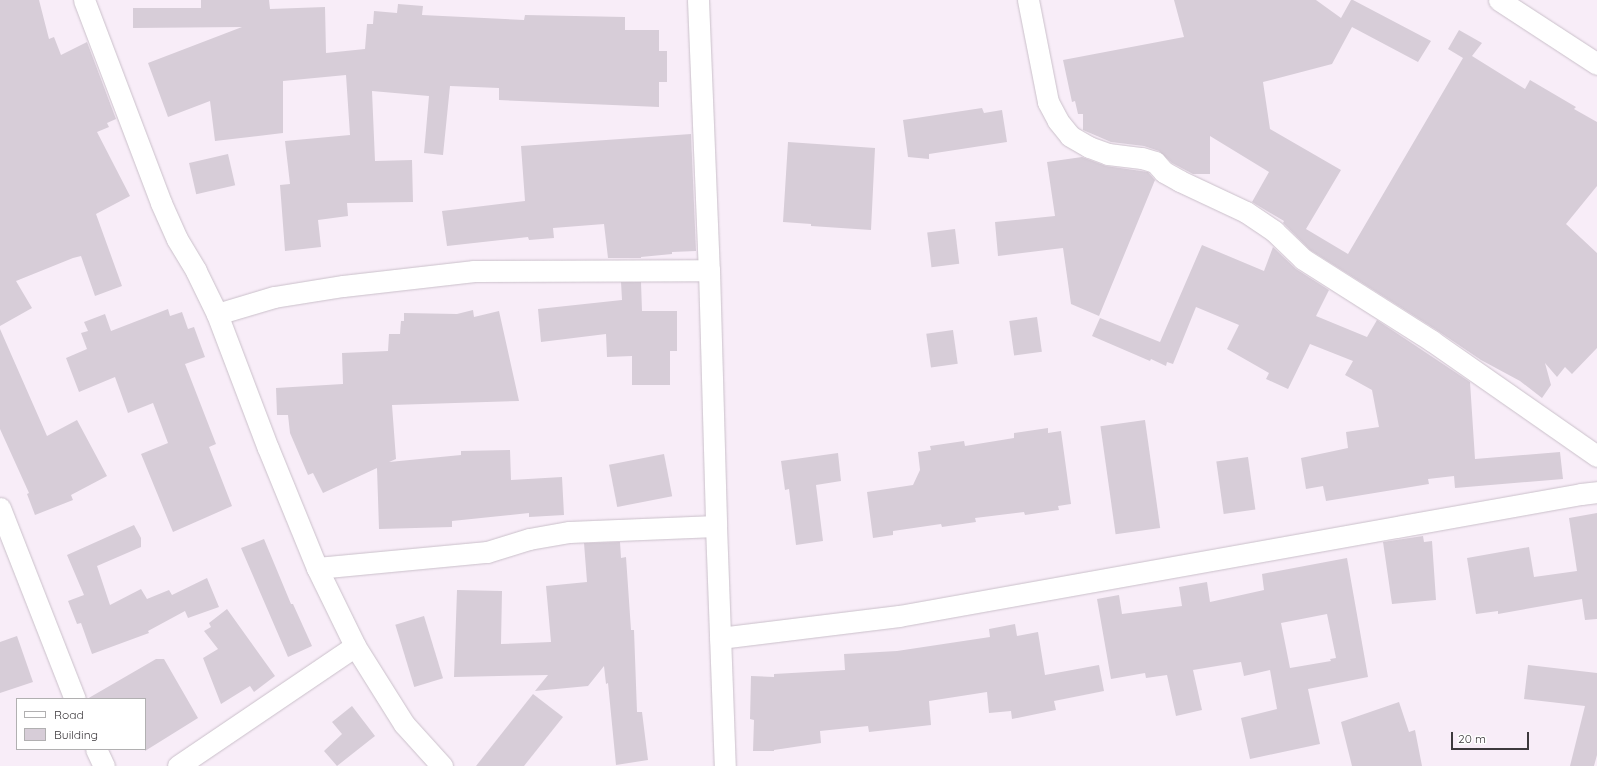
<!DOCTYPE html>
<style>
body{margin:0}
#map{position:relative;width:1597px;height:766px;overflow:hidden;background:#f8edf8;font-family:Quicksand,sans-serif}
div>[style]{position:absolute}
.building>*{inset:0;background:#d7cdd8;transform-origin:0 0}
.roads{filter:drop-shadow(0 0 1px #cac0ca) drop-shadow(0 0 1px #cac0ca)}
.street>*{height:21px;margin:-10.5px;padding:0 10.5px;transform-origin:10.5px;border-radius:10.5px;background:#fff}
span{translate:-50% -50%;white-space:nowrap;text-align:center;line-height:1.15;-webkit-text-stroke:3px #fff;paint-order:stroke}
.legend{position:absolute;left:16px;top:698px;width:130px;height:52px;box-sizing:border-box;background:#fff;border:1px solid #b1b0b1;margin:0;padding:5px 7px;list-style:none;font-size:12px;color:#3d393d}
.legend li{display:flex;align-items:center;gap:8px;height:20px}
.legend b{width:20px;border:1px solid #b1b0b1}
.scale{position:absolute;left:1451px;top:732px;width:78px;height:18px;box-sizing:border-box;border:2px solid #3d393d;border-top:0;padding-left:5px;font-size:12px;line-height:14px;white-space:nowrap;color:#3d393d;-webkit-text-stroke:3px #fff;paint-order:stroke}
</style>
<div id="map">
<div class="building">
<div style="clip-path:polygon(0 0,39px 0,49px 39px,54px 37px,61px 55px,87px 42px,116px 119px,107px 123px,109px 127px,97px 132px,130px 196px,96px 214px,122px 286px,95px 296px,81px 256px,73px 258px,16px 281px,32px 308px,0 326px)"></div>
<div style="clip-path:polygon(201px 0,269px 0,270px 9px,325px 7px,326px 53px,365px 49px,367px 24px,373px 24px,374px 11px,397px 13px,398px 4px,423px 6px,422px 15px,524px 20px,525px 15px,625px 17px,625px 30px,659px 30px,659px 51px,667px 51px,667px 82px,659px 82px,659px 107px,499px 100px,499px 88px,450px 86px,443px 155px,424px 153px,429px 96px,372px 91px,375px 161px,412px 160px,413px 202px,347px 203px,348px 216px,318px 220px,321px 247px,285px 251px,280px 185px,290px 184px,285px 141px,350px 135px,346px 75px,283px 81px,283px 133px,215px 141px,210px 101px,168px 117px,148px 63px,242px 27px,133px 28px,133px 8px,201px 8px)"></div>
<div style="clip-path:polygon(1174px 0,1316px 0,1341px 18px,1351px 0,1353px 0,1431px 41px,1418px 62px,1352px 27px,1332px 64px,1263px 82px,1270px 129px,1341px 170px,1306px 229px,1348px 254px,1463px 58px,1448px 49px,1459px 30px,1482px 43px,1472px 56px,1525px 89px,1530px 80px,1576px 107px,1574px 109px,1597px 122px,1597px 186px,1566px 224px,1597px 253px,1597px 348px,1572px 374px,1565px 367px,1557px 377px,1545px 363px,1551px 385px,1542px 398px,1520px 381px,1481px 360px,1438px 331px,1310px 250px,1283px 223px,1284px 221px,1252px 202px,1269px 172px,1210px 136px,1210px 174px,1193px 174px,1172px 163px,1159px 151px,1144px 146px,1111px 142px,1083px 130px,1083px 114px,1078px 114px,1075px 101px,1072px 102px,1063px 60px,1184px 37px)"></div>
<div style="clip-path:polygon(982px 108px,984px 113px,1002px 110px,1007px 142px,929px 154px,929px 159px,908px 157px,903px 120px)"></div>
<div style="clip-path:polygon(691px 134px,696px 251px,672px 252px,672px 254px,641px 257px,641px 258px,608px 258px,604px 224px,553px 228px,554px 238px,529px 240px,528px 237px,447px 246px,442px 211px,525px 201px,521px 146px)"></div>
<div style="clip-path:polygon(788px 142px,875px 148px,871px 230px,811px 226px,811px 224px,783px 222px)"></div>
<div style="left:228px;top:154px;width:32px;height:40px;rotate:77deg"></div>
<div style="clip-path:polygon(1082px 157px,1106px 166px,1148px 172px,1155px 180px,1099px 316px,1071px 304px,1063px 248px,998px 256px,995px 222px,1055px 216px,1047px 162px)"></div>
<div style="left:955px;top:229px;width:35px;height:28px;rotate:83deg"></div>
<div style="clip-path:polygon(1202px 245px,1264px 271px,1273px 247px,1296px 269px,1329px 290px,1316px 316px,1367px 337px,1377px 320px,1470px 382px,1475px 459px,1560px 452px,1563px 479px,1455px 488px,1454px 476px,1428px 479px,1429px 484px,1326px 501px,1323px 486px,1306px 489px,1301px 458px,1348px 448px,1346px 432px,1379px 427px,1372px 390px,1345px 375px,1353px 361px,1310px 344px,1288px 389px,1266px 379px,1269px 373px,1227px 349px,1239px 325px,1196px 307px,1173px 364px,1167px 362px,1166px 366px,1151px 359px,1150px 361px,1092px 336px,1100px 318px,1160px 342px)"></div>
<div style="clip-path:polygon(621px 282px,641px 282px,642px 311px,677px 311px,677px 351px,670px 351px,670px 385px,632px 385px,632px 356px,607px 357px,606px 334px,541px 342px,538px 309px,622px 300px)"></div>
<div style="clip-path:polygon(168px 309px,170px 316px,182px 312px,188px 329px,194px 327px,205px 357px,185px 364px,216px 444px,209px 447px,232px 506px,173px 532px,141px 454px,168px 443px,153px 403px,128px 413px,115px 377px,79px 392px,66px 358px,87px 349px,81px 333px,88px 331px,84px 322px,105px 314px,111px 331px)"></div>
<div style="clip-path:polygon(473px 310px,474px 317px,499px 311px,519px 401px,392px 405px,396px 459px,389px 462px,461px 455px,461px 451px,510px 450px,511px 480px,562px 477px,564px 515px,529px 517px,529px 513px,452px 521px,452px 527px,379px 529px,377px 468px,323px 493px,313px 473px,308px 475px,290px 433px,288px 415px,277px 415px,276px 388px,343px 384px,342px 353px,388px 351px,389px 334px,400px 334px,401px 321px,404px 321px,404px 313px,457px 314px)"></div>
<div style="left:1037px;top:317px;width:35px;height:28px;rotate:82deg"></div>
<div style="clip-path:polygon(0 329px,47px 436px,77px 420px,107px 476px,71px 495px,73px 500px,35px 515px,27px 494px,29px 493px,0 429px)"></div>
<div style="left:953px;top:330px;width:34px;height:27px;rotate:82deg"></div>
<div style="left:1145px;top:420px;width:109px;height:45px;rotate:82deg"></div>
<div style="clip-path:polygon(1048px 428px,1048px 433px,1061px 431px,1071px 504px,1058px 506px,1059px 510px,1025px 515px,1024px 512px,975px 518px,976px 522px,942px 527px,941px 524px,893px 531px,893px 535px,873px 538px,867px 492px,913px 485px,920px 470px,918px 452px,931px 450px,930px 446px,964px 441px,965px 446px,1014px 438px,1014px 433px)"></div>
<div style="clip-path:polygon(838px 453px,841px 481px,816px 485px,823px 541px,796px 545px,789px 489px,785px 490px,781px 461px)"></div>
<div style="left:664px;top:454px;width:43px;height:56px;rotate:79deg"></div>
<div style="left:1248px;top:457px;width:53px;height:32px;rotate:82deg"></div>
<div style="clip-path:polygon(1597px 513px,1597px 619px,1585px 620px,1582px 599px,1498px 614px,1498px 611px,1476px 614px,1467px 558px,1529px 547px,1534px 577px,1577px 571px,1569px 518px)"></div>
<div style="clip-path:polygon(134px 525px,141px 538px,141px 547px,97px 566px,110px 605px,141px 589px,147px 599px,169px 590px,172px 595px,207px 578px,219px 607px,188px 618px,185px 611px,148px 631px,149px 633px,92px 654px,81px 623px,77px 624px,68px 601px,84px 595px,67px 555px)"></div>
<div style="clip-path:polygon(1423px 536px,1424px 542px,1432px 541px,1436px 600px,1392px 604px,1383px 542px)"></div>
<div style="clip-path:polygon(264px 539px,291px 604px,293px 604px,312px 646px,288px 657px,241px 548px)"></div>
<div style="clip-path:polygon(620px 542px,621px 558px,626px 557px,631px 630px,634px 630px,637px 712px,642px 712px,648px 760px,616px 765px,608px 683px,606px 684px,604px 666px,588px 686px,535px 691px,548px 675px,454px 677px,457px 590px,502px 591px,501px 644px,551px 642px,546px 586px,587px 582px,584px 543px)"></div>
<div style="clip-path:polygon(evenodd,1347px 558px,1368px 677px,1308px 689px,1320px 744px,1250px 759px,1241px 718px,1277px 709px,1270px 670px,1244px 676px,1241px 662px,1193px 670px,1202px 710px,1176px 716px,1167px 675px,1146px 678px,1145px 673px,1111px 679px,1097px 599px,1119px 595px,1122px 614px,1182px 606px,1179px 587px,1207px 582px,1210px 602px,1264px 590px,1262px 574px,1347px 558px,1327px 614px,1336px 658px,1330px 659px,1331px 661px,1290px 668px,1281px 623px,1327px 614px)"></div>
<div style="clip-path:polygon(227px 609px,275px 676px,254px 692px,250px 686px,221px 704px,203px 658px,218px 649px,204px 631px,211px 627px,209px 623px)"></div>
<div style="left:424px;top:616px;width:65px;height:30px;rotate:73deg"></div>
<div style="clip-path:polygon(1015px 624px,1017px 636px,1038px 632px,1045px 675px,1099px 665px,1104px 691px,1054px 701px,1056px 710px,1012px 719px,1011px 711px,989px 713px,987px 692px,929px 701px,931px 725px,869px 732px,868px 726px,820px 731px,821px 743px,774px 750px,774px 751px,753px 751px,754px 720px,750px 719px,751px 676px,774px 677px,774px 674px,845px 670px,844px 654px,897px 651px,990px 637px,989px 629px)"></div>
<div style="clip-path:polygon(17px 636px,33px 682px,0 693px,0 642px)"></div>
<div style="clip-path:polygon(156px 659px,164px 659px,198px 718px,145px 751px,145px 699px,87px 699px)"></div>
<div style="clip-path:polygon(1528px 665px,1597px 673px,1597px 755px,1594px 766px,1570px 766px,1585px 706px,1524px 699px)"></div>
<div style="clip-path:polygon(533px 694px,563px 717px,524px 766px,476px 766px)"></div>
<div style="clip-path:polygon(1399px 702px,1409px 732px,1415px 730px,1422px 766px,1352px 766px,1341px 722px)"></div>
<div style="clip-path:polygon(352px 706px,375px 736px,337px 766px,324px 751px,342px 734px,332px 722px)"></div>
</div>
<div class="roads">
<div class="street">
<div style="left:84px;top:0;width:217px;rotate:69.2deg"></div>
<div style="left:161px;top:203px;width:39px;rotate:66deg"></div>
<div style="left:177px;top:239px;width:37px;rotate:59deg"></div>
<div style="left:196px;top:271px;width:48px;rotate:64deg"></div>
<div style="left:217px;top:314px;width:143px;rotate:69.2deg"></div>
<div style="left:268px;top:448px;width:130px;rotate:67.8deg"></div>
<div style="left:317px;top:568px;width:87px;rotate:64deg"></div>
<div style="left:355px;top:646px;width:92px;rotate:57.9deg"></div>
<div style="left:404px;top:724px;width:57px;rotate:47.9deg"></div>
<div style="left:698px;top:0;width:270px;rotate:87.7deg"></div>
<div style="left:709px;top:270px;width:256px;rotate:88.4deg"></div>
<div style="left:716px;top:526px;width:240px;rotate:87.9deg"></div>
<div style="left:1028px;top:0;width:104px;rotate:78.9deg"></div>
<div style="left:1048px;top:102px;width:21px;rotate:62deg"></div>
<div style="left:1058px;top:121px;width:19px;rotate:51deg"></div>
<div style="left:1070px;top:136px;width:22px;rotate:30deg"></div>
<div style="left:1089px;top:147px;width:20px;rotate:20deg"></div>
<div style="left:1108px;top:154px;width:34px;rotate:7deg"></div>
<div style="left:1142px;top:158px;width:14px;rotate:17deg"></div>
<div style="left:1155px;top:162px;width:13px;rotate:48deg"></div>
<div style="left:1164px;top:172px;width:18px;rotate:29deg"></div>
<div style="left:1180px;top:181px;width:73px;rotate:25.2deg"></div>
<div style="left:1246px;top:212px;width:34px;rotate:34deg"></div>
<div style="left:1274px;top:231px;width:40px;rotate:44deg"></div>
<div style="left:1303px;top:259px;width:153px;rotate:32.4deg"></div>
<div style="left:1432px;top:341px;width:201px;rotate:34.9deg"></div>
<div style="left:1499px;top:0;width:117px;rotate:33.1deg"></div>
<div style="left:217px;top:314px;width:59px;rotate:-16.6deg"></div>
<div style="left:274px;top:297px;width:70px;rotate:-9.1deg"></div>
<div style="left:343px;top:286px;width:132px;rotate:-6.5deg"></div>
<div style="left:474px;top:271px;width:235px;rotate:-0.2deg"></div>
<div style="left:0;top:508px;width:205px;rotate:68.6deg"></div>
<div style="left:317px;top:568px;width:171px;rotate:-5.4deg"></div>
<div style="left:487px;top:552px;width:44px;rotate:-17.2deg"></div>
<div style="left:529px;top:539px;width:41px;rotate:-9.9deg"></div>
<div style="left:569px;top:532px;width:147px;rotate:-2.3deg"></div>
<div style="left:720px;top:638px;width:180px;rotate:-7deg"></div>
<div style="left:899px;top:616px;width:693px;rotate:-10.14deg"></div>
<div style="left:1581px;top:494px;width:16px;rotate:-7deg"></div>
<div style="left:96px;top:749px;width:19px;rotate:65deg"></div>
<div style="left:178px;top:766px;width:214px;rotate:-34.1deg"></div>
</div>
</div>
<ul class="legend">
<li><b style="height:5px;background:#fff"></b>Road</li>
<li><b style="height:11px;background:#d7cdd8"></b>Building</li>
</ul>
<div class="scale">20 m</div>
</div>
